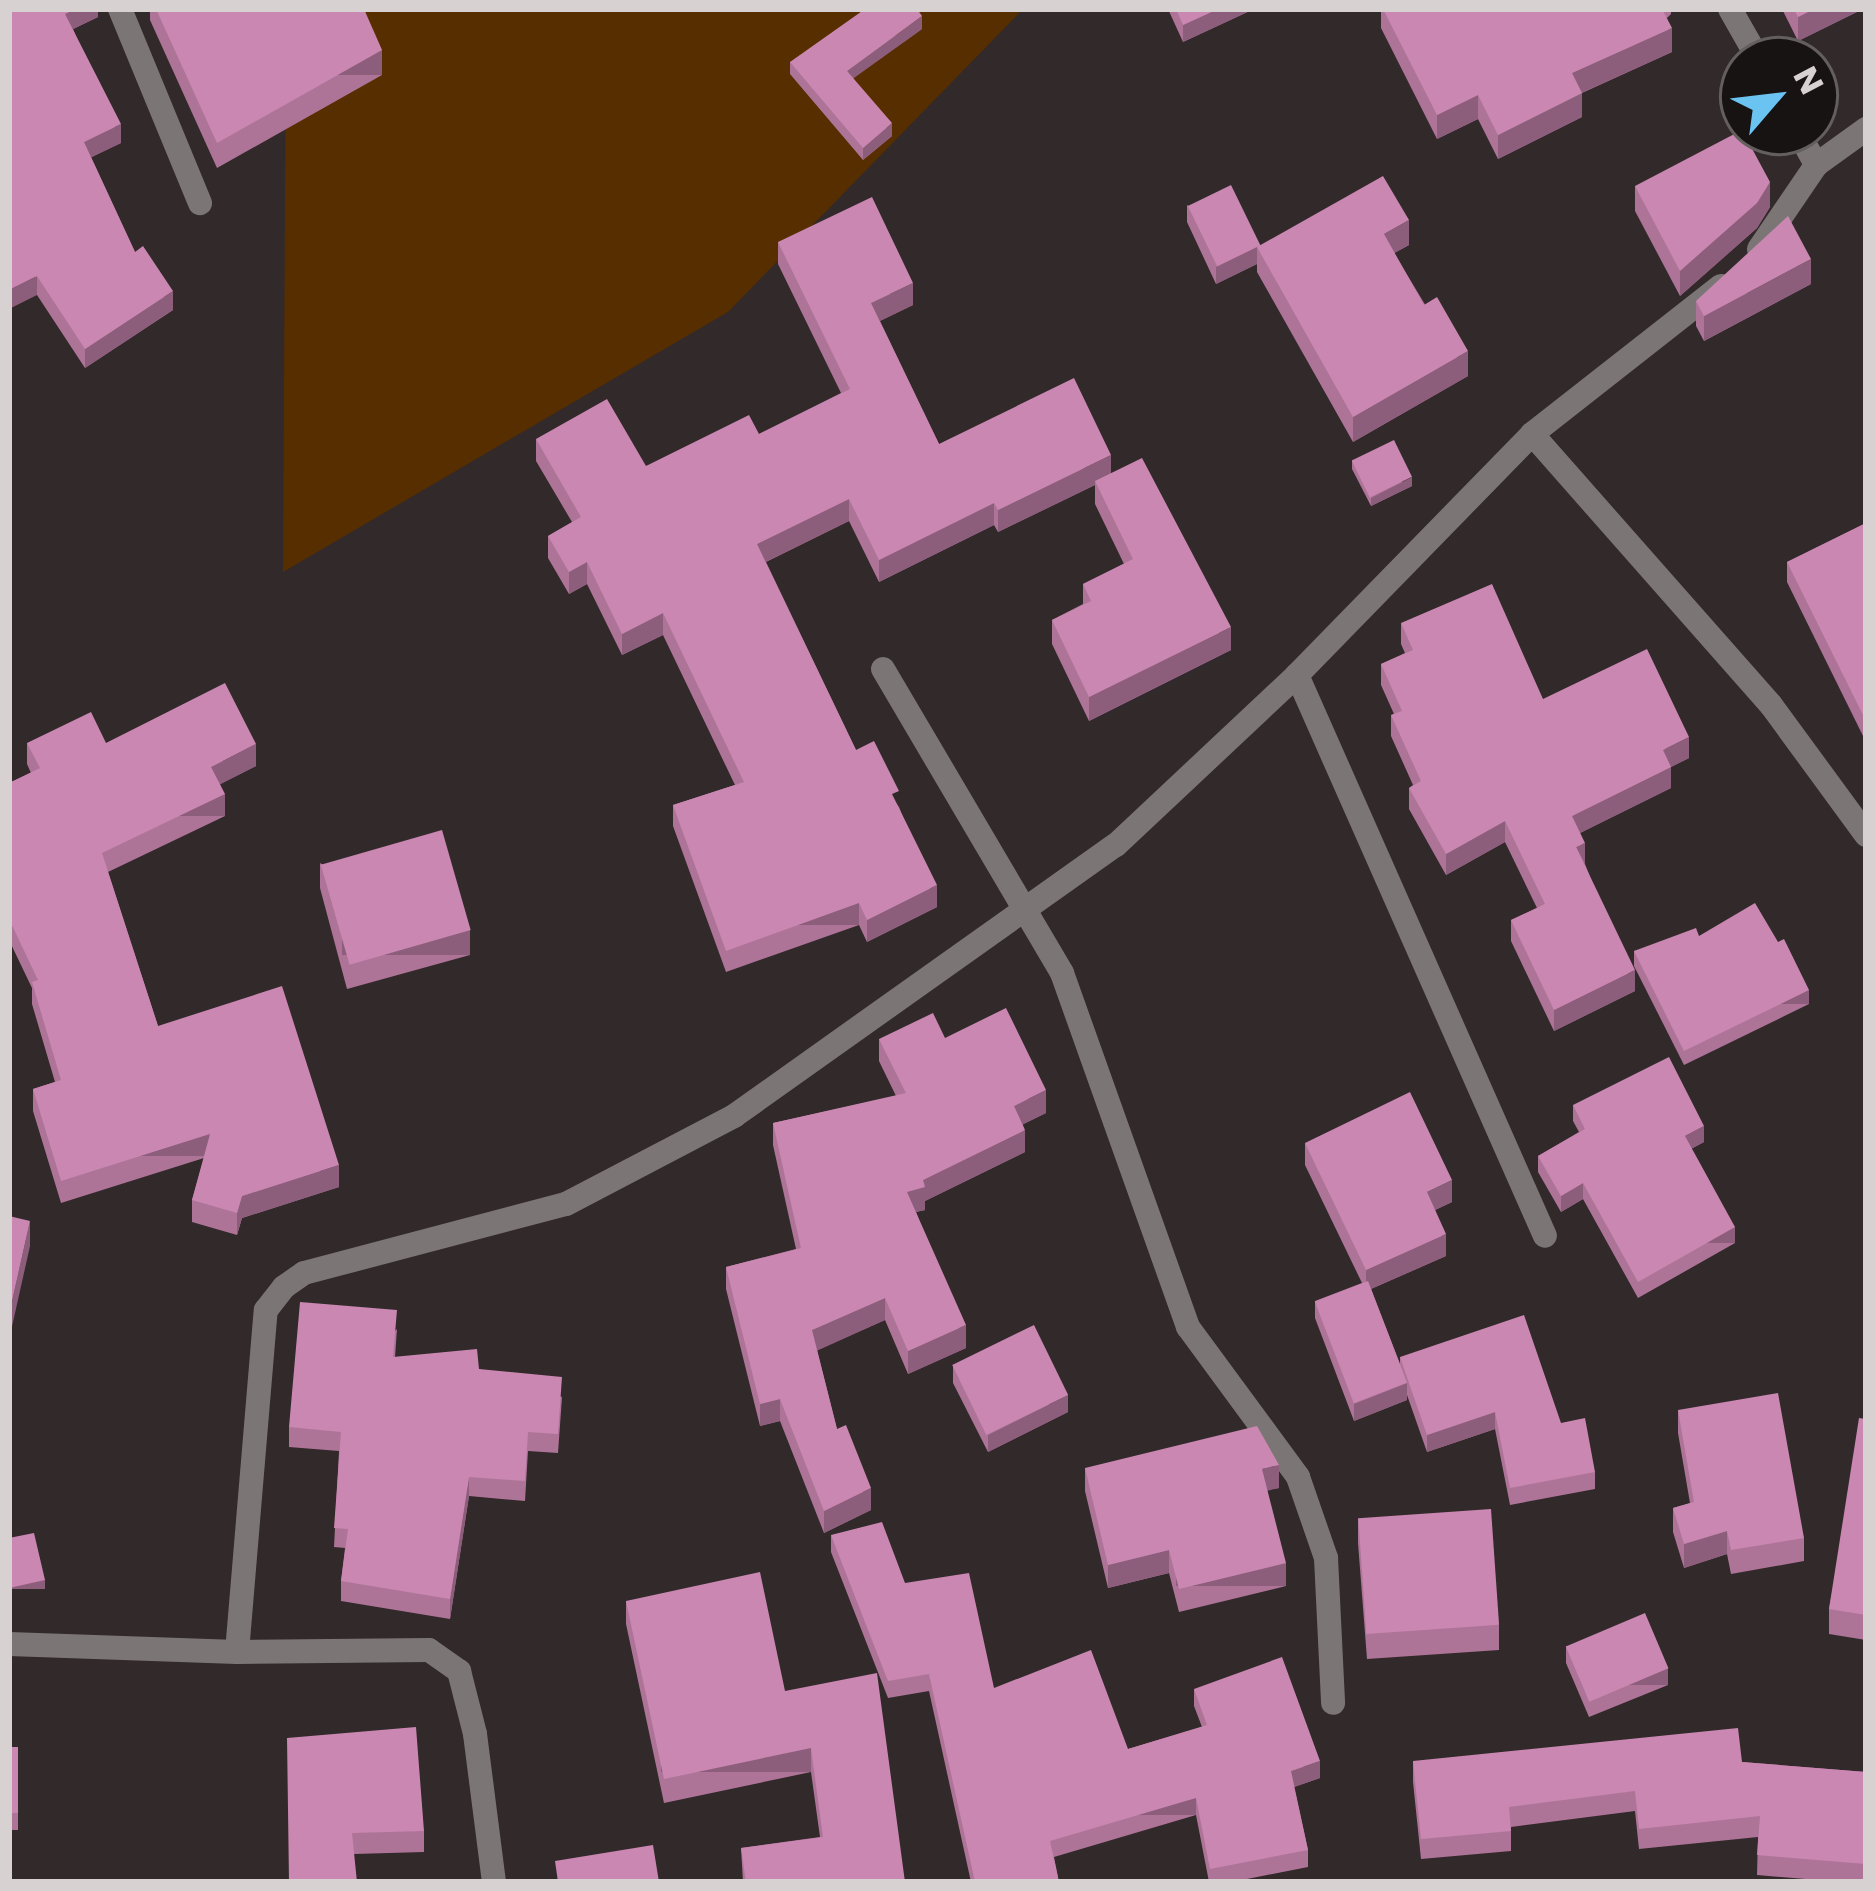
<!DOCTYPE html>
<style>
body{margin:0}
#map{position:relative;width:1875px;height:1891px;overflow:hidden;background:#32292a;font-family:Poppins,sans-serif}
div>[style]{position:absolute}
.green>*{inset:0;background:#562e00}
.street>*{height:24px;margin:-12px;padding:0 12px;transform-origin:12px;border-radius:12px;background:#7b7675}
.wall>*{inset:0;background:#ae7498;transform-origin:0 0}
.shaded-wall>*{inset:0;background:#8d5e7c;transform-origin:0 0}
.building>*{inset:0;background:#ca87b1;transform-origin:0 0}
span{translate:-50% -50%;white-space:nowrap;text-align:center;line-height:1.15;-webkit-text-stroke:12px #171313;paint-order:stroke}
.frame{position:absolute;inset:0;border:12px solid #d8d1d2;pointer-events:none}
.north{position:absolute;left:1719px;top:36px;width:120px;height:120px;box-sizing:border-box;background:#171313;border:3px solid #645f5f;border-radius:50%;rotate:62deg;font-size:33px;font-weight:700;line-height:48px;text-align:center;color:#d8d1d2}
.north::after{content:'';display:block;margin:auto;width:42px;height:54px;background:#6bc3f2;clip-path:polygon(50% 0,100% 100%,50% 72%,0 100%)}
</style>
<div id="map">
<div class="green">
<div style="clip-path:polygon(286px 9px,1023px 9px,728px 312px,283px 572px)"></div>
</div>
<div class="street">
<div style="left:120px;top:9px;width:210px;rotate:67.6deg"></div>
<div style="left:1730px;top:9px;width:59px;rotate:60.4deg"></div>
<div style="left:1798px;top:132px;width:38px;rotate:61deg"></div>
<div style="left:1759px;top:249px;width:102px;rotate:-55.8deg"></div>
<div style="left:1816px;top:165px;width:62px;rotate:-35.8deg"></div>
<div style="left:1532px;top:434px;width:361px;rotate:48.6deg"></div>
<div style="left:1771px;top:705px;width:161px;rotate:53.8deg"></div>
<div style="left:883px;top:669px;width:353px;rotate:59.5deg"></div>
<div style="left:1062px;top:973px;width:376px;rotate:70.4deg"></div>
<div style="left:1188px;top:1327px;width:186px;rotate:53.7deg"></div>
<div style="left:1298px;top:1477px;width:86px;rotate:70.9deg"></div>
<div style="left:1326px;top:1558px;width:145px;rotate:87.2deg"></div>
<div style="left:1297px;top:675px;width:613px;rotate:66.15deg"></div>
<div style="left:9px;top:1644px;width:228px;rotate:2deg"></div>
<div style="left:237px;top:1652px;width:192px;rotate:-0.6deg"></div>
<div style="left:429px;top:1650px;width:37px;rotate:35deg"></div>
<div style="left:459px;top:1671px;width:65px;rotate:75.7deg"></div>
<div style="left:475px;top:1734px;width:149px;rotate:82.7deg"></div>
<div style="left:237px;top:1652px;width:343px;rotate:-85.2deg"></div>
<div style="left:266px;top:1310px;width:29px;rotate:-52deg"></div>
<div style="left:284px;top:1287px;width:24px;rotate:-35deg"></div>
<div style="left:304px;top:1273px;width:271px;rotate:-14.8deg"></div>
<div style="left:566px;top:1204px;width:190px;rotate:-27.6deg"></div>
<div style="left:734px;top:1116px;width:468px;rotate:-35.4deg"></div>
<div style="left:1116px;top:845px;width:248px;rotate:-43.2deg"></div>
<div style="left:1297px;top:675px;width:337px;rotate:-45.7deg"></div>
<div style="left:1532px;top:434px;width:240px;rotate:-38.1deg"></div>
</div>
<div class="wall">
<div style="clip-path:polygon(9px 9px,98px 9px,98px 17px,73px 29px,121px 143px,91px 157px,135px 252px,173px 310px,85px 368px,37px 295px)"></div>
<div style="clip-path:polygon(150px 9px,364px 9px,382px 75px,217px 168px,150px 20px)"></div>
<div style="clip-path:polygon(1168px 9px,1254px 9px,1183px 42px)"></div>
<div style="clip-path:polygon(1381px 9px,1671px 9px,1671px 14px,1667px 18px,1672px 52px,1582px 93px,1582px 117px,1498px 159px,1478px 119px,1437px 139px,1381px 28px)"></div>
<div style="clip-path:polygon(1782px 9px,1863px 9px,1798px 41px)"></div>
<div style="clip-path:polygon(922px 29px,853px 78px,892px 136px,863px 160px,790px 74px,790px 62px)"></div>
<div style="clip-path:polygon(1635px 186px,1770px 207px,1757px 228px,1680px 296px,1635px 211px)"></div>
<div style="clip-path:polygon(1187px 205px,1260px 245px,1409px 245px,1394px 253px,1468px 376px,1353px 442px,1257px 272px,1257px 264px,1216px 284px,1187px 222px)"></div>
<div style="clip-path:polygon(778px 242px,913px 305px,880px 321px,939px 444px,1111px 473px,1231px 650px,1089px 721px,1052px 644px,1052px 620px,1083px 604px,1083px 584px,1124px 564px,1095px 504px,1095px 485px,998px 532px,994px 525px,879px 582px,849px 521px,766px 562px,856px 750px,899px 807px,937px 907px,867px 942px,859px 925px,726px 972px,673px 826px,673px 805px,735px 785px,663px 635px,622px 655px,587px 584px,569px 594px,548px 558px,548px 536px,572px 522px,536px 461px,536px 439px,646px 466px,759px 434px,841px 393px,778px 264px)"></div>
<div style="clip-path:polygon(1811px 284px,1704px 341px,1696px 326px,1696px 301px)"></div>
<div style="clip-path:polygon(1352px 460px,1412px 486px,1371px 506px,1352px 469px)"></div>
<div style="clip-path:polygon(1866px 523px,1866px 742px,1787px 582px,1787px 562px)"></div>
<div style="clip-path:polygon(1401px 623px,1543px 699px,1689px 758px,1671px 767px,1671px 788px,1580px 833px,1585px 864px,1635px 991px,1554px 1031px,1511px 941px,1511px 920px,1537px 908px,1505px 842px,1446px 875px,1409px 809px,1409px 788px,1413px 785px,1391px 736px,1391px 715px,1394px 714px,1381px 685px,1381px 664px,1405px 653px,1401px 644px)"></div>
<div style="clip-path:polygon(27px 743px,106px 743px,256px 766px,220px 784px,225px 816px,108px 872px,158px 1026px,339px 1187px,242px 1218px,237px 1235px,192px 1222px,192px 1200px,204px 1158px,61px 1203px,33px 1111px,33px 1089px,55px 1082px,32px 1004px,32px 988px,9px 940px,9px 783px,31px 773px,27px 764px)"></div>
<div style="clip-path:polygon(320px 863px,470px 955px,347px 989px,320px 888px)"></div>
<div style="clip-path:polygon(1699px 936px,1809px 1004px,1684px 1065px,1634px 966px,1634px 951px)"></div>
<div style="clip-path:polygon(945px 1038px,1046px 1113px,1023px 1124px,1025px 1152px,925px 1201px,925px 1210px,916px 1212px,966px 1348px,908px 1374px,885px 1320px,817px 1350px,837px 1429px,871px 1510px,824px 1533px,780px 1421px,760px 1426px,726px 1289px,726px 1267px,796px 1249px,773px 1145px,773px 1123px,896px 1096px,879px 1061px,879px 1039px)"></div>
<div style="clip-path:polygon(1573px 1105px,1704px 1142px,1691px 1149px,1735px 1243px,1638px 1298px,1583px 1199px,1561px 1212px,1538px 1172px,1538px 1156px,1579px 1132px,1573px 1121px)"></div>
<div style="clip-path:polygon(1305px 1143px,1452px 1202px,1435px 1210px,1446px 1256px,1371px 1289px,1400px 1364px,1400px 1357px,1561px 1423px,1595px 1472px,1595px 1489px,1510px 1505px,1495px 1429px,1427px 1452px,1407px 1395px,1407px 1400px,1354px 1421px,1315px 1318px,1315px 1301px,1362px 1283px,1305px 1165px)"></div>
<div style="clip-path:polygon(397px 1329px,395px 1357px,479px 1369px,562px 1397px,558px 1453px,528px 1451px,525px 1501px,469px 1496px,450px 1619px,341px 1601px,341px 1581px,345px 1548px,334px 1547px,339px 1451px,289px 1447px,289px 1427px)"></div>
<div style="clip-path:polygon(953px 1366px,1068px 1412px,988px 1452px,953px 1383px)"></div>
<div style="clip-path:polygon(1678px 1410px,1804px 1538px,1804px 1561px,1731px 1574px,1727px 1554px,1684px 1568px,1673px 1532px,1673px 1508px,1690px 1503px,1678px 1433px)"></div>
<div style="clip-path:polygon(1866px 1419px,1866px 1640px,1829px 1634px,1829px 1609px)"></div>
<div style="clip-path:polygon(1085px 1468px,1279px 1488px,1267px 1490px,1286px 1586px,1179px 1612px,1169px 1573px,1108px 1588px,1085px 1491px)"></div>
<div style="clip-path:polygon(1358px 1518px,1499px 1625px,1499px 1650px,1367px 1659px,1358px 1543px)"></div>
<div style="clip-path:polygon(831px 1535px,905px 1583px,994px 1688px,1128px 1749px,1202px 1727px,1194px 1706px,1194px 1689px,1320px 1778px,1294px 1787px,1308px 1850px,1308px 1867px,1232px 1882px,1209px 1882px,1196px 1815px,1054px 1857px,1059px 1882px,971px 1882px,929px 1691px,888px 1698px,831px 1552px)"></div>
<div style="clip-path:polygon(626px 1601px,785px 1691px,905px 1882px,743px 1882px,741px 1848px,820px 1837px,811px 1772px,664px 1803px,626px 1624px)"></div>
<div style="clip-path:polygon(1566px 1646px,1668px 1685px,1589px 1717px,1566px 1663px)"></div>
<div style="clip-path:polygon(287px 1738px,424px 1831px,424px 1852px,354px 1854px)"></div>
<div style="left:9px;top:1747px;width:9px;height:83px"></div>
<div style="clip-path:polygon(1413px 1761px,1742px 1762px,1866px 1772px,1866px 1882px,1842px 1882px,1757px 1875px,1758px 1837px,1639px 1849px,1635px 1811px,1511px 1827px,1511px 1851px,1421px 1859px,1413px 1782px)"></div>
</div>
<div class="shaded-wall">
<div style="clip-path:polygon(75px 9px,98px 9px,98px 17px,65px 33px,65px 14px)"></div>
<div style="clip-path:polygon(1218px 9px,1254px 9px,1183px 42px,1183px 25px)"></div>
<div style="clip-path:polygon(1814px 9px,1863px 9px,1798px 41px,1798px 17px)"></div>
<div style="clip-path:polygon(922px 16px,922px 29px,847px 83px,847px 71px)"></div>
<div style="clip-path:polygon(1672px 28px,1672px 52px,1572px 97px,1572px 73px)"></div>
<div style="left:382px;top:50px;width:25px;height:189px;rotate:90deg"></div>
<div style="clip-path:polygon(1582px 93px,1582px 117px,1498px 159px,1498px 135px)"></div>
<div style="clip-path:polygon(1478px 95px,1478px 119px,1437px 139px,1437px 115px)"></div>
<div style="clip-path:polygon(892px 123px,892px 136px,863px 160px,863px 148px)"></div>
<div style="clip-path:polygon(121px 124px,121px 143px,84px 161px,84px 142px)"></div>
<div style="clip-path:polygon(1770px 182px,1770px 207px,1757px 228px,1680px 296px,1680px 271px)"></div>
<div style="clip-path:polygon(1409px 220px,1409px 245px,1384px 259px,1384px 234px)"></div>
<div style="clip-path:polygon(1257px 247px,1257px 264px,1216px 284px,1216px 267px)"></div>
<div style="clip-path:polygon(1811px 259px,1811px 284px,1704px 341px,1704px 316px)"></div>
<div style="clip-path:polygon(37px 276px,37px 295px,9px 309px,9px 290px)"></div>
<div style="clip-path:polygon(913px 283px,913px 305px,871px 325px,871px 303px)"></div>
<div style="clip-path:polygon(173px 291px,173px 310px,85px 368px,85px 349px)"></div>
<div style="clip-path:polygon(1468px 351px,1468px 376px,1353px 442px,1353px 417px)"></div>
<div style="clip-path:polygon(1111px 455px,1111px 477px,1095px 481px,1095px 485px,998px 532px,998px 510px)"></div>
<div style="clip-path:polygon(1412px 477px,1412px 486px,1371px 506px,1371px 498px)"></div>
<div style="clip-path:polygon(849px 499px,849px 521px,757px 566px,757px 544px)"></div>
<div style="clip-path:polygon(994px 503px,994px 525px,879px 582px,879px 560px)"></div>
<div style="clip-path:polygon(587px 562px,587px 584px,569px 594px,569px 572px)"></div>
<div style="clip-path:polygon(663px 613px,663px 635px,622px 655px,622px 634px)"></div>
<div style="clip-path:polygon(1231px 627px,1231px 650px,1089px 721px,1089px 697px)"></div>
<div style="clip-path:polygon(1689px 737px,1689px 758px,1663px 771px,1663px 750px)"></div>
<div style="clip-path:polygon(256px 744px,256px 766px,211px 789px,211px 767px)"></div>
<div style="clip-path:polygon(1671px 767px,1671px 788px,1572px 837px,1572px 816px)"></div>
<div style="left:225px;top:794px;width:22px;height:136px;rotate:90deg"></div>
<div style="clip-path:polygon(1505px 821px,1505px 842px,1446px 875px,1446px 854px)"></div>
<div style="clip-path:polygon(1585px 843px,1585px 864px,1576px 847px)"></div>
<div style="clip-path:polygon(937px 885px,937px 907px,867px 942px,867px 920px)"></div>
<div style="left:859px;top:903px;width:22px;height:141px;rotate:90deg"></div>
<div style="left:470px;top:930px;width:25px;height:128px;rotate:90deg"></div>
<div style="clip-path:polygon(1635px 970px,1635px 991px,1554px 1031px,1554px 1010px)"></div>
<div style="left:1809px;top:990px;width:14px;height:139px;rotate:90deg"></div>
<div style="clip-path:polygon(1046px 1090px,1046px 1113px,1014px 1129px,1014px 1106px)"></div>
<div style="clip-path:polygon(1704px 1126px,1704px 1142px,1685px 1152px,1685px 1136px)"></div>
<div style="clip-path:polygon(1025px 1130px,1025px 1152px,925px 1201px,925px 1210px,907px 1214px,907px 1192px,923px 1180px)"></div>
<div style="left:210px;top:1134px;width:22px;height:156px;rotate:90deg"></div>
<div style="clip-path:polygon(339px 1165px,339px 1187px,242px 1218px,237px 1235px,237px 1213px,242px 1196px)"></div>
<div style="clip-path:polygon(1452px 1180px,1452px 1202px,1427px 1214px,1427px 1192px)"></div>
<div style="clip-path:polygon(1583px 1183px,1583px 1199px,1561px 1212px,1561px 1196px)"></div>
<div style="clip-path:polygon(30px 1221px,30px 1246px,9px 1340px,9px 1315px)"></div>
<div style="left:1735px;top:1227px;width:16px;height:112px;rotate:90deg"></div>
<div style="clip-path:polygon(1446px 1234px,1446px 1256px,1366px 1291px,1366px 1270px)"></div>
<div style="clip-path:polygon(885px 1298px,885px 1320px,812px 1353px,812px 1330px)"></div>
<div style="clip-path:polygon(966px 1325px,966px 1348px,908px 1374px,908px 1351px)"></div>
<div style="clip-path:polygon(1407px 1383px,1407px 1400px,1354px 1421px,1354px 1404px)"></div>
<div style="clip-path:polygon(1068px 1395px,1068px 1412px,988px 1452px,988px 1435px)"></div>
<div style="clip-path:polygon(780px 1399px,780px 1421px,760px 1426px,760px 1404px)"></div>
<div style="clip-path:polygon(1495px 1412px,1495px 1429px,1427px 1452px,1427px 1435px)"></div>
<div style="clip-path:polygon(1279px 1465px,1279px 1488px,1262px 1492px,1262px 1469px)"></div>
<div style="clip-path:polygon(469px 1477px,469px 1496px,450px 1619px,450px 1599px)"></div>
<div style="clip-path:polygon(871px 1488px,871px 1510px,824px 1533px,824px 1511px)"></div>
<div style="clip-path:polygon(1727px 1531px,1727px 1554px,1684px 1568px,1684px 1544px)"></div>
<div style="clip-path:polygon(1169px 1550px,1169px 1573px,1108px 1588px,1108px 1565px)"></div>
<div style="left:1286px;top:1563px;width:23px;height:110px;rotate:90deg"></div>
<div style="left:45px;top:1580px;width:9px;height:37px;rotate:90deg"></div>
<div style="left:1668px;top:1668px;width:17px;height:85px;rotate:90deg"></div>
<div style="left:811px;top:1748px;width:24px;height:150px;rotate:90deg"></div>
<div style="clip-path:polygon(1320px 1761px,1320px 1778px,1291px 1788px,1291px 1771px)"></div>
<div style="left:1196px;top:1798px;width:17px;height:152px;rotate:90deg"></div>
</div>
<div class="building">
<div style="clip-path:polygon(9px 9px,75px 9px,65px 14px,121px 124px,84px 142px,135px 252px,143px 246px,173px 291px,85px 349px,37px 276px,9px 290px)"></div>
<div style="clip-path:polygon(156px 9px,364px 9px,382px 50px,217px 143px)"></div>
<div style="clip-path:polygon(865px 9px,917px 9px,922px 16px,847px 71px,892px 123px,863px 148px,790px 62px)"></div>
<div style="clip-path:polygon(1176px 9px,1218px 9px,1183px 25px)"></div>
<div style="clip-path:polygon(1383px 9px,1662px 9px,1672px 28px,1572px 73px,1582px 93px,1498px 135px,1478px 95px,1437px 115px)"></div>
<div style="clip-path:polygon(1794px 9px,1814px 9px,1798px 17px)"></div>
<div style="clip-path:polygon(1742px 130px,1770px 182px,1757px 203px,1680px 271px,1635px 186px)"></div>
<div style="clip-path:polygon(1383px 176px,1409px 220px,1384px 234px,1424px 305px,1437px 297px,1468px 351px,1353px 417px,1257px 247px)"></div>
<div style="left:1231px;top:185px;width:67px;height:48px;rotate:64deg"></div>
<div style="clip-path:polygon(872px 197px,913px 283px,871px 303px,939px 444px,1074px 378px,1111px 455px,998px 510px,994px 503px,879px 560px,849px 499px,757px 544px,856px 750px,874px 741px,899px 791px,892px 794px,937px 885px,867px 920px,859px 903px,726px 951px,673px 805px,744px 782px,663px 613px,622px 634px,587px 562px,569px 572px,548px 536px,581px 517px,536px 439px,607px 399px,646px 466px,749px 415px,759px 434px,850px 389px,778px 242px)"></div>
<div style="clip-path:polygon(1788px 216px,1811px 259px,1704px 316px,1696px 301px)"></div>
<div style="left:1394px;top:440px;width:41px;height:47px;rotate:64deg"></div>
<div style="clip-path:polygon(1142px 458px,1231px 627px,1089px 697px,1052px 620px,1091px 601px,1083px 584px,1133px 559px,1095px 481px)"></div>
<div style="clip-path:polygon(1866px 523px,1866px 721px,1787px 562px)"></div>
<div style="clip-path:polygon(1492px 584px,1543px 699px,1647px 649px,1689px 737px,1663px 750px,1671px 767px,1572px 816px,1585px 843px,1576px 847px,1635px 970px,1554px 1010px,1511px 920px,1545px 904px,1505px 821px,1446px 854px,1409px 788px,1421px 781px,1391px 715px,1402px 711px,1381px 664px,1413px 650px,1401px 623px)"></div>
<div style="clip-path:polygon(225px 683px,256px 744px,211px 767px,225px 794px,102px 853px,158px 1026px,282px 986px,339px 1165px,242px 1196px,237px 1213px,192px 1200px,210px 1134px,61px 1181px,33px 1089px,61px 1080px,32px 982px,38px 980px,9px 919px,9px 783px,40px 768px,27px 743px,91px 712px,106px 743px)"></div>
<div style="left:442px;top:830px;width:104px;height:126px;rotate:74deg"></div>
<div style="clip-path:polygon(1755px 903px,1778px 942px,1784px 939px,1809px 990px,1684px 1051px,1634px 951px,1696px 928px,1699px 936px)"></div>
<div style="clip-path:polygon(1006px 1008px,1046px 1090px,1014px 1106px,1025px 1130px,923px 1180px,925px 1187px,907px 1192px,966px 1325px,908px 1351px,885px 1298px,812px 1330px,837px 1429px,846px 1425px,871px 1488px,824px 1511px,780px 1399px,760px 1404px,726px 1267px,801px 1248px,773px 1123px,906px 1093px,879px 1039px,933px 1013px,945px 1038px)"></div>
<div style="clip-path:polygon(1669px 1057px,1704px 1126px,1685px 1136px,1735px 1227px,1638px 1282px,1583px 1183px,1561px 1196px,1538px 1156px,1585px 1129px,1573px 1105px)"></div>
<div style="clip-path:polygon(1410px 1092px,1452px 1180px,1427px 1192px,1446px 1234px,1366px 1270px,1305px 1143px)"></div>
<div style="clip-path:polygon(9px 1216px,30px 1221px,9px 1315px)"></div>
<div style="left:1368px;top:1281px;width:109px;height:57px;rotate:69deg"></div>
<div style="clip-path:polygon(300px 1302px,397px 1310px,393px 1357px,477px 1349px,479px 1369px,562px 1377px,558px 1434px,528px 1432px,525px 1481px,469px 1477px,450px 1599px,341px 1581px,348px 1529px,334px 1528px,341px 1432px,289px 1427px)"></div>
<div style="clip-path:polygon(1524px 1315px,1561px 1423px,1585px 1418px,1595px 1472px,1510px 1488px,1495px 1412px,1427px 1435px,1400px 1357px)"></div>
<div style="left:1034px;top:1325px;width:78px;height:91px;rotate:64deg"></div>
<div style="clip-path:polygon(1778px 1393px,1804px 1538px,1731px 1550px,1727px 1531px,1684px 1544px,1673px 1508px,1694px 1502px,1678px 1410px)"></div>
<div style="clip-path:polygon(1859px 1418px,1866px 1419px,1866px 1615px,1829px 1609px)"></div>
<div style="clip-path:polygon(1257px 1426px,1279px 1465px,1262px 1469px,1286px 1563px,1179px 1589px,1169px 1550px,1108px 1565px,1085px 1468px)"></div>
<div style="left:1491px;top:1509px;width:116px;height:133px;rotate:86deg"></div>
<div style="clip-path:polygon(882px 1522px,905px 1583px,969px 1573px,994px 1688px,1091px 1650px,1128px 1749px,1207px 1725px,1194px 1689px,1282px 1657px,1320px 1761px,1291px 1771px,1308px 1850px,1210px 1869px,1196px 1798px,1050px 1841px,1059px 1882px,975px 1882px,929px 1674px,888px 1681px,831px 1535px)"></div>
<div style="clip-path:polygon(34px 1533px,45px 1580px,9px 1588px,9px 1538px)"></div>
<div style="clip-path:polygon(760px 1572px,785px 1691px,877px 1673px,905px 1882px,746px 1882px,741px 1848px,823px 1837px,811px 1748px,664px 1779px,626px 1601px)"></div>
<div style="left:1645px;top:1613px;width:60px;height:86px;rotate:67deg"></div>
<div style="clip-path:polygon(416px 1727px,424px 1831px,352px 1833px,357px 1882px,289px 1882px,287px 1738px)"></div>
<div style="clip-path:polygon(1738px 1728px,1742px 1762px,1866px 1772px,1866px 1864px,1757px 1855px,1760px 1816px,1639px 1829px,1635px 1791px,1509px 1807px,1511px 1831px,1421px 1839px,1413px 1761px)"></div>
<div style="left:9px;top:1747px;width:9px;height:66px"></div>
<div style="clip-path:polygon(653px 1845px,659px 1882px,558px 1882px,555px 1861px)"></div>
</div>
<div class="frame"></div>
<div class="north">N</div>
</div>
